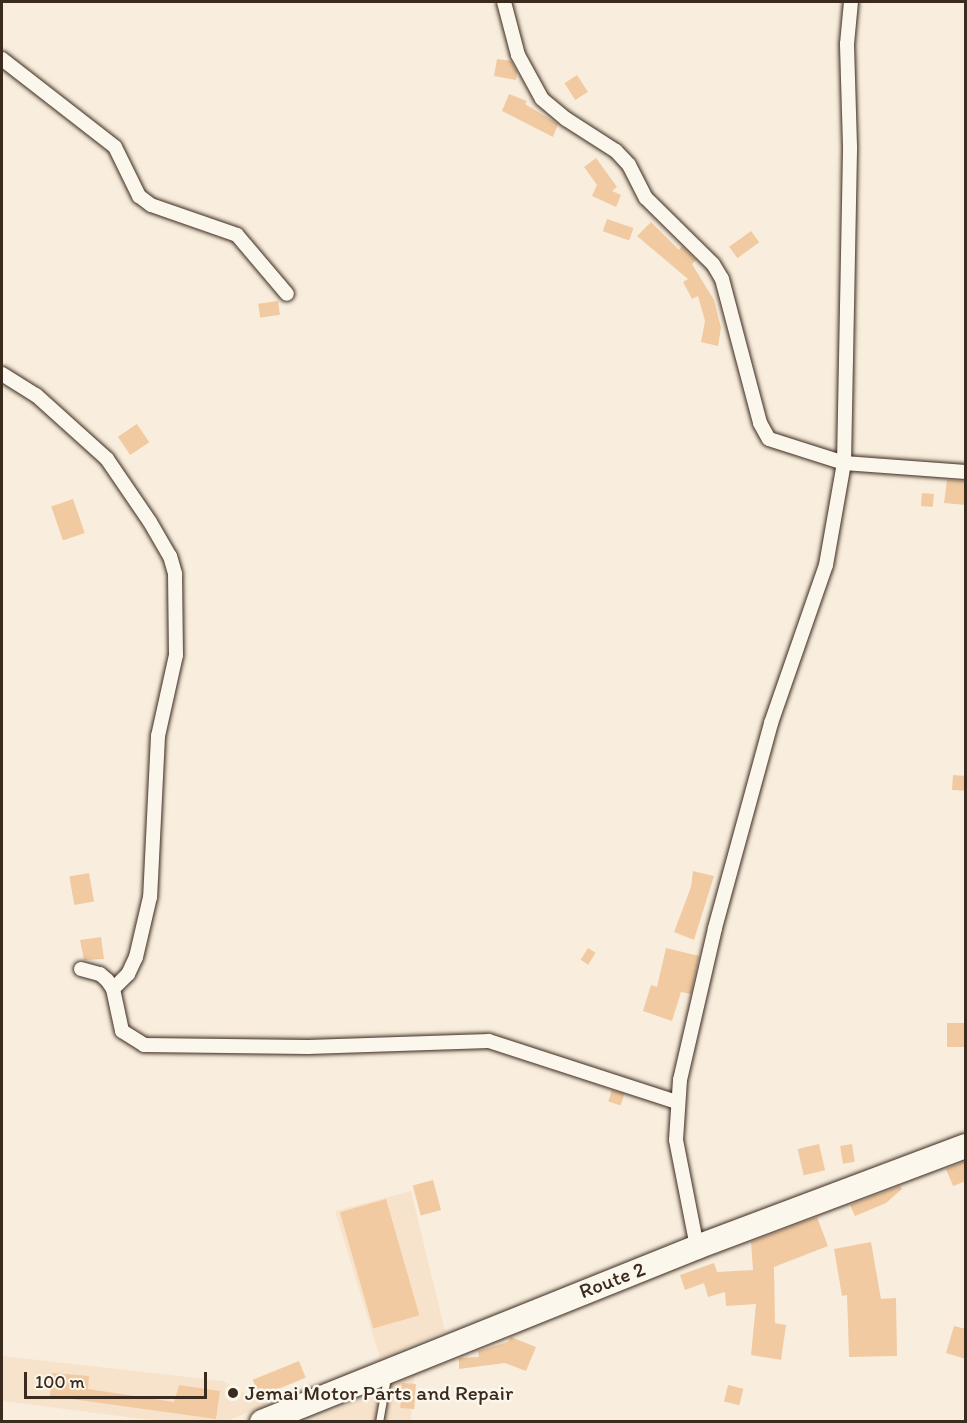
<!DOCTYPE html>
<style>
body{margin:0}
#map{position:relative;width:967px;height:1423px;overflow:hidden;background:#f9eedd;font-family:Itim,sans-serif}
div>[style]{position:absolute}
.built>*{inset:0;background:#f7e3cb}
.building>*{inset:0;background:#f1caa1;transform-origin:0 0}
.roads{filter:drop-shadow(0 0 2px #3b2a1e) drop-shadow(0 0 2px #3b2a1e)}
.service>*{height:7px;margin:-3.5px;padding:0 3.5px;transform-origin:3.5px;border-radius:3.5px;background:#fbf7ec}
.minor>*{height:14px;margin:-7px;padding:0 7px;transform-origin:7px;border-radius:7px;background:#fbf7ec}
.trunk>*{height:24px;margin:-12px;padding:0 12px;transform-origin:12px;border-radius:12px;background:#fbf7ec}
.dots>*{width:16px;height:16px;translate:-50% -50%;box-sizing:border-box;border:3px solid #fbf7ec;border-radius:50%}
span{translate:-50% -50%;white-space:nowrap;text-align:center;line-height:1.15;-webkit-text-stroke:5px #fbf7ec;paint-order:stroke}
.street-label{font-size:21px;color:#3b2a1e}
.poi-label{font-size:21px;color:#3b2a1e}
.left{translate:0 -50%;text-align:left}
.frame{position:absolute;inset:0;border:3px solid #3b2a1e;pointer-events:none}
.scale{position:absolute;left:24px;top:1372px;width:183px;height:27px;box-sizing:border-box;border:3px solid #3b2a1e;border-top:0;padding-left:8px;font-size:18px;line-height:21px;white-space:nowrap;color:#3b2a1e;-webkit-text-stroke:4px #fbf7ec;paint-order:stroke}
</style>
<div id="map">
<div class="built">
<div style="clip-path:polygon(411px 1191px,445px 1331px,380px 1358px,335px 1211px)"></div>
<div style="clip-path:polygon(3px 1356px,223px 1381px,267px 1405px,227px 1421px,166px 1422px,2px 1401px)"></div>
<div style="clip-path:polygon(414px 1376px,411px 1421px,310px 1421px)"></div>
</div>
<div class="building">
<div style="clip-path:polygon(497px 59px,511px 61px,517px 72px,516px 80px,494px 76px)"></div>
<div style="left:577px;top:75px;width:20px;height:15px;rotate:57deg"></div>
<div style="clip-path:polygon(509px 94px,527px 101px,525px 104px,558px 124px,553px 137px,502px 111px)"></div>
<div style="clip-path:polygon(596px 158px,617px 187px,612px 191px,621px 195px,616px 207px,592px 196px,597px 185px,584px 167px)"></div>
<div style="left:607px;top:219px;width:28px;height:13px;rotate:19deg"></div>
<div style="clip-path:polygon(651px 222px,679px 250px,682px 246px,696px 260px,692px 264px,714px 300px,721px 328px,718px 346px,701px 342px,705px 321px,698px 296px,692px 299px,683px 282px,688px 279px,637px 236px)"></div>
<div style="left:751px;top:231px;width:14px;height:27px;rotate:54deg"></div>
<div style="left:278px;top:301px;width:14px;height:20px;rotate:82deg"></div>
<div style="left:137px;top:424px;width:22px;height:23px;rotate:56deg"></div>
<div style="clip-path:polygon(947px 480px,966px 481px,966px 505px,944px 503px)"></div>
<div style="left:922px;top:493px;width:12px;height:13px;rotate:5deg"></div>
<div style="left:73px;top:499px;width:36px;height:23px;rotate:71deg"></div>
<div style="left:953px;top:775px;width:13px;height:15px;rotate:4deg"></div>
<div style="clip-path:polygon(693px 871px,714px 876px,694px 940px,674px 932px,691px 887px)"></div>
<div style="left:89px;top:873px;width:29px;height:20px;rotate:80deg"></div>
<div style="clip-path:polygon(101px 937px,104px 959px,84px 960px,80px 940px)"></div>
<div style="left:588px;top:948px;width:9px;height:14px;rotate:32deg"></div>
<div style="clip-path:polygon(666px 948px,699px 956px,691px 994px,681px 992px,672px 1021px,643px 1011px,651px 985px,657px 987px)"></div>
<div style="left:966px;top:1023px;width:24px;height:19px;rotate:90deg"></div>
<div style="left:612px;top:1090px;width:13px;height:12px;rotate:18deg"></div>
<div style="left:819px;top:1144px;width:27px;height:22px;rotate:77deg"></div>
<div style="left:852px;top:1144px;width:18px;height:12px;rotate:81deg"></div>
<div style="clip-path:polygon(966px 1161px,966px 1181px,953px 1186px,946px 1169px)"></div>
<div style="left:433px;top:1180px;width:31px;height:21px;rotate:75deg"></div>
<div style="clip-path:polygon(900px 1186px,902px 1189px,886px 1203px,855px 1216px,850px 1205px)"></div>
<div style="left:386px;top:1199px;width:121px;height:48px;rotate:74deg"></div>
<div style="clip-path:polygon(817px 1217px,828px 1246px,774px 1267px,775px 1323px,786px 1325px,781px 1360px,751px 1355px,756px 1304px,726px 1306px,725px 1292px,708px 1297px,704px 1283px,685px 1290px,680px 1275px,714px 1263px,717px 1272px,753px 1270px,751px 1242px)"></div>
<div style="clip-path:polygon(871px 1242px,881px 1299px,896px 1298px,897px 1356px,849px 1357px,847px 1295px,842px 1296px,834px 1249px)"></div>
<div style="clip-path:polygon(954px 1326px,966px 1329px,966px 1359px,946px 1353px)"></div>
<div style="clip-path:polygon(511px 1337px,536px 1347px,526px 1371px,505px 1363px,459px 1369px,459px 1358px,479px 1357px,478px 1351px,508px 1342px)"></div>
<div style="left:299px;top:1361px;width:18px;height:50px;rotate:68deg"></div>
<div style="clip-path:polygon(52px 1373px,89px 1376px,88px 1389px,174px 1402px,179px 1385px,220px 1391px,216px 1419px,50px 1396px)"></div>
<div style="left:402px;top:1383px;width:14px;height:25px;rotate:4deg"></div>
<div style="left:728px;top:1385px;width:16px;height:17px;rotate:14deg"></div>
</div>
<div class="roads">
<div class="service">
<div style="left:379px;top:1422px;width:46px;rotate:-79.9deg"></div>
</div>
<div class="minor">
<div style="left:504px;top:2px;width:55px;rotate:75.2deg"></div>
<div style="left:518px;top:55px;width:50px;rotate:61.4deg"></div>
<div style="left:542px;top:99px;width:31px;rotate:40deg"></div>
<div style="left:566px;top:119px;width:59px;rotate:32.6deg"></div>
<div style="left:616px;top:151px;width:19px;rotate:47deg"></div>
<div style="left:629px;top:165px;width:37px;rotate:63deg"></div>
<div style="left:646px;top:198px;width:94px;rotate:44.6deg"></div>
<div style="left:713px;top:264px;width:17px;rotate:59deg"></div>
<div style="left:722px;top:279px;width:149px;rotate:75.2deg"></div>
<div style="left:760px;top:423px;width:18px;rotate:61deg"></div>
<div style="left:769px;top:439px;width:79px;rotate:17.7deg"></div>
<div style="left:844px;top:463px;width:122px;rotate:4.2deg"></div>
<div style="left:2px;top:59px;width:143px;rotate:37.9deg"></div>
<div style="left:115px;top:147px;width:55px;rotate:63.9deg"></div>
<div style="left:139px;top:196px;width:15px;rotate:37deg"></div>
<div style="left:151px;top:205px;width:91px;rotate:19.2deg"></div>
<div style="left:237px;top:235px;width:77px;rotate:49.7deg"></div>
<div style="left:2px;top:374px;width:40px;rotate:32deg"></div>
<div style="left:36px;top:395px;width:96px;rotate:42deg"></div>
<div style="left:107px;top:459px;width:76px;rotate:55.7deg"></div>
<div style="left:150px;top:522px;width:39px;rotate:60deg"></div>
<div style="left:170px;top:556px;width:19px;rotate:74deg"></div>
<div style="left:175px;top:574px;width:81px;rotate:89.3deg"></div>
<div style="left:176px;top:655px;width:83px;rotate:102.5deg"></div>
<div style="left:158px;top:736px;width:161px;rotate:92.8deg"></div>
<div style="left:150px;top:897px;width:62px;rotate:103.1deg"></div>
<div style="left:136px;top:957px;width:19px;rotate:115deg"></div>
<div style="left:128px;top:974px;width:21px;rotate:135deg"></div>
<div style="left:81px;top:969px;width:20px;rotate:15deg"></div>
<div style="left:100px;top:974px;width:9px;rotate:41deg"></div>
<div style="left:107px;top:980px;width:11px;rotate:56deg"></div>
<div style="left:113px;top:989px;width:43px;rotate:77.9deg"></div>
<div style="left:122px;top:1031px;width:26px;rotate:32deg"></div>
<div style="left:144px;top:1045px;width:164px;rotate:0.7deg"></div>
<div style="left:308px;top:1047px;width:181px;rotate:-1.9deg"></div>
<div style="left:489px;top:1041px;width:198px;rotate:18deg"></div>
<div style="left:697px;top:1247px;width:109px;rotate:-101.1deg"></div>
<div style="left:676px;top:1140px;width:60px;rotate:-86.2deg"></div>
<div style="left:680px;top:1080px;width:156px;rotate:-77deg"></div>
<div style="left:715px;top:928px;width:213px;rotate:-74.7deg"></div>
<div style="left:771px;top:723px;width:167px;rotate:-70.8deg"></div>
<div style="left:826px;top:565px;width:104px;rotate:-80deg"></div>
<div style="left:844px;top:463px;width:317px;rotate:-88.9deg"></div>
<div style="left:850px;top:146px;width:102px;rotate:-91.7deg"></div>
<div style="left:847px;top:44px;width:42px;rotate:-84.6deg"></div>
</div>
<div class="trunk">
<div style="left:262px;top:1422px;width:469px;rotate:-21.9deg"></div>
<div style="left:697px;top:1247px;width:287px;rotate:-20.6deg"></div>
</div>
</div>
<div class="dots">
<div style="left:233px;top:1393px;background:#3b2a1e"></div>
</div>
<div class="street-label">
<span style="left:612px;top:1280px;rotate:-21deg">Route 2</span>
</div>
<div class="poi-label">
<span class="left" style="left:245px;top:1393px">Jemai Motor Parts and Repair</span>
</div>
<div class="frame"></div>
<div class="scale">100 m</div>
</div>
